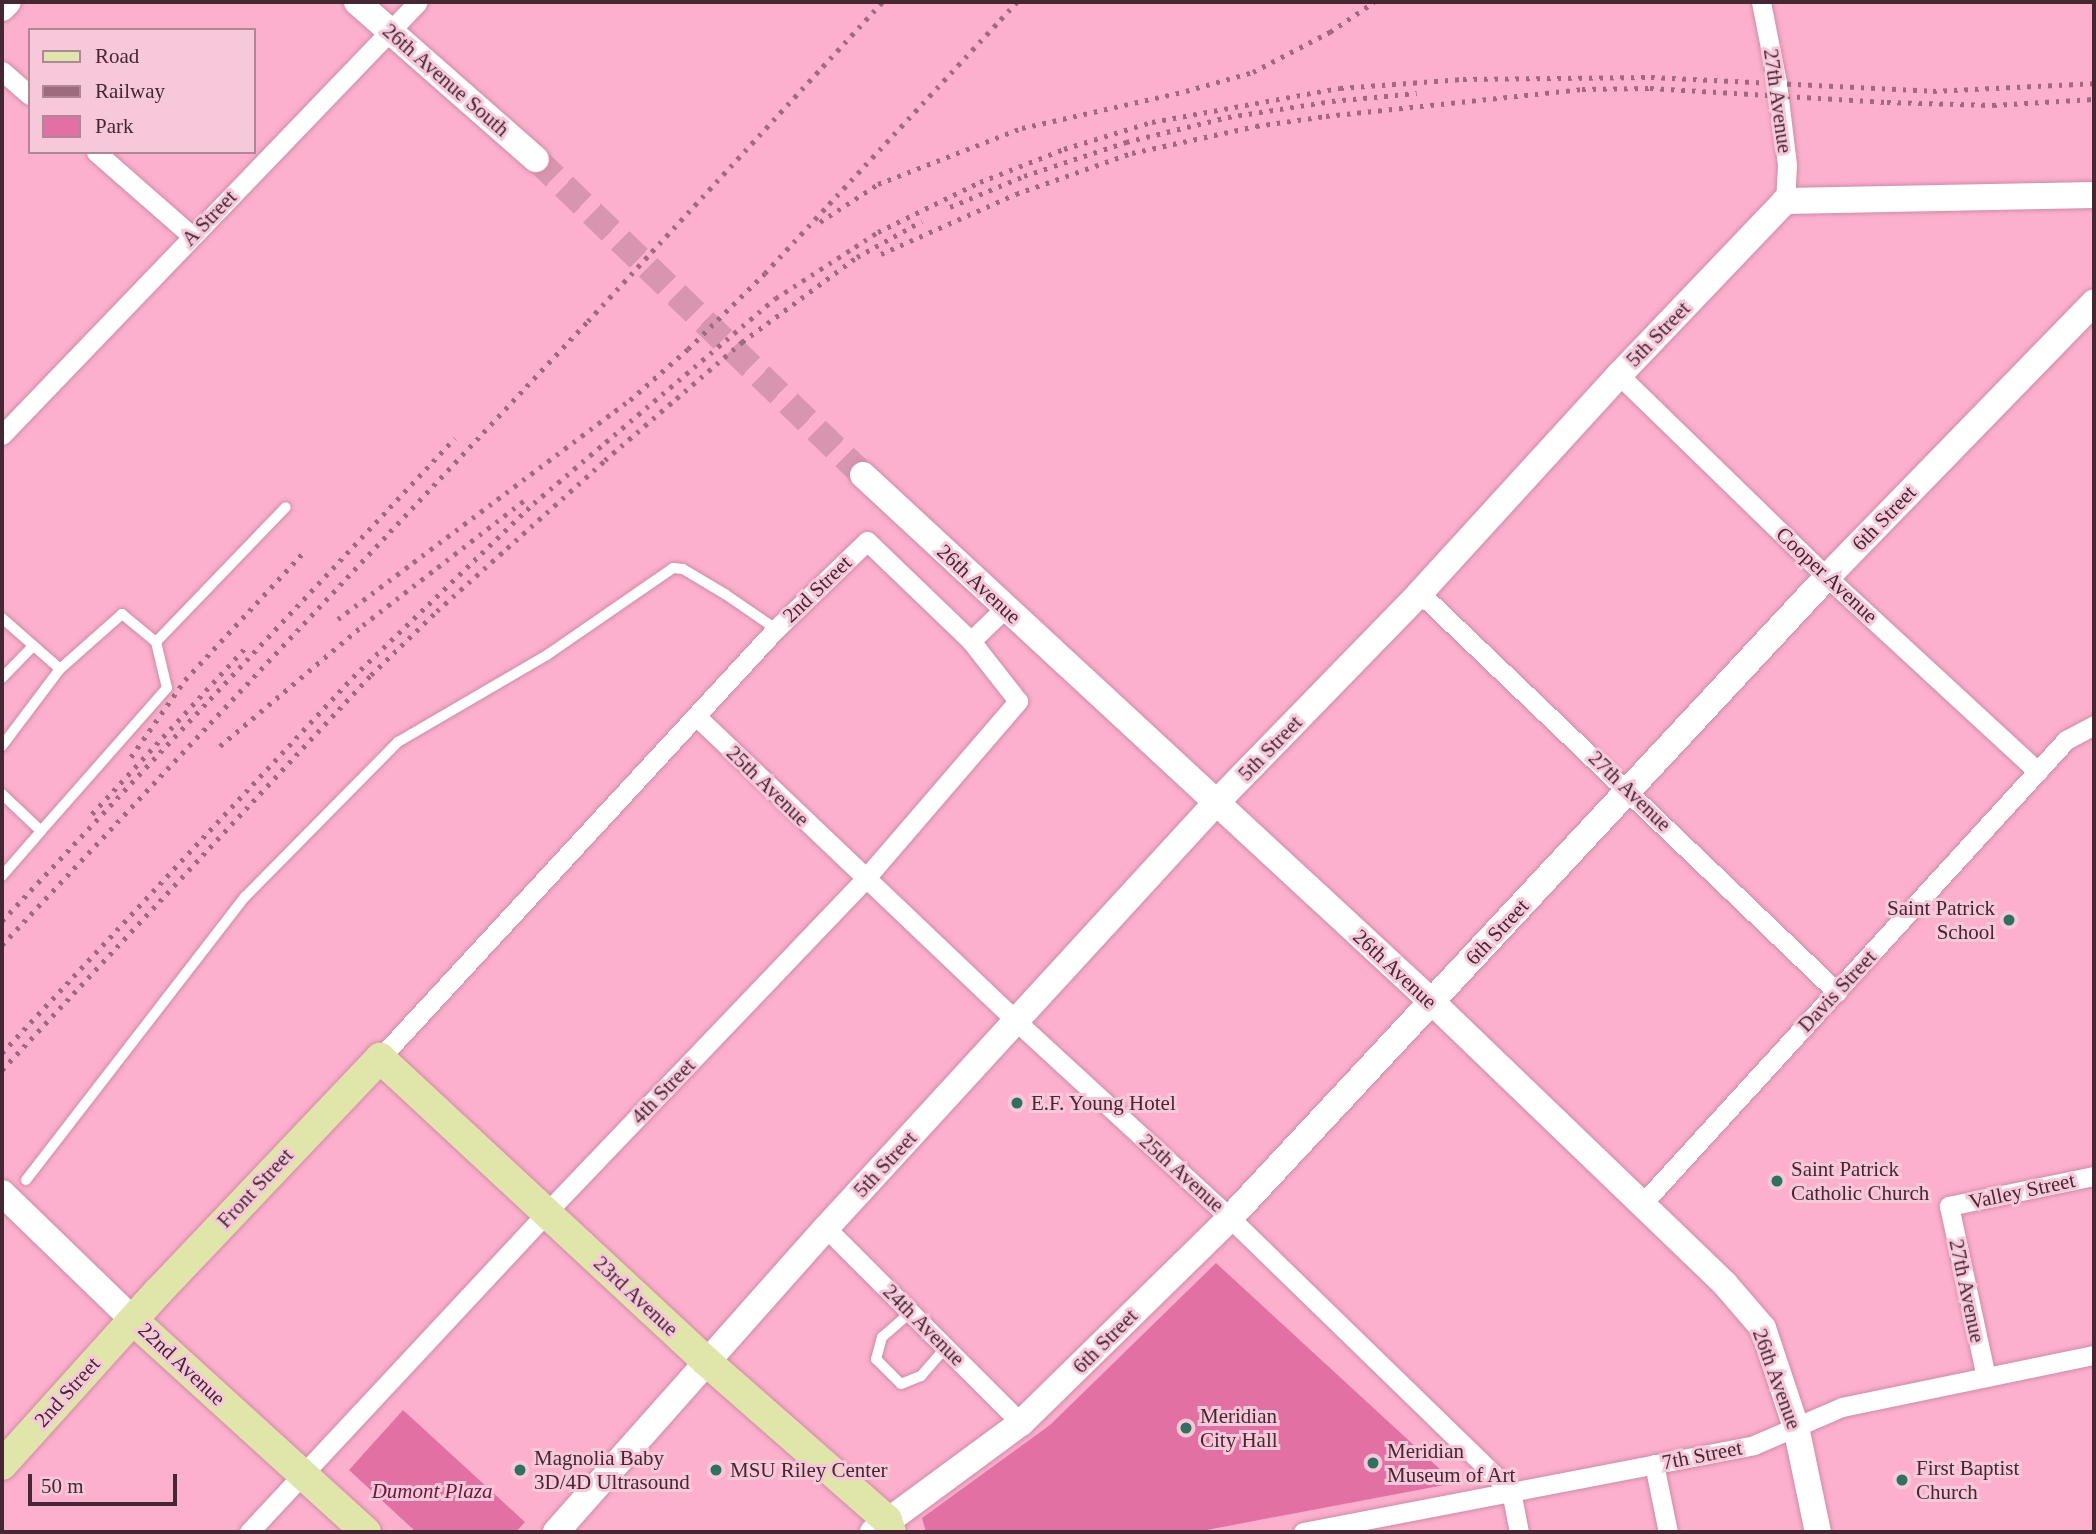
<!DOCTYPE html>
<style>
body{margin:0}
#map{position:relative;width:2096px;height:1534px;overflow:hidden;background:#fcb0ce;font-family:Georgia,serif}
div>[style]{position:absolute}
.green>*{inset:0;background:#e370a2}
.secondary-tunnel>*{height:26px;margin-top:-13px;transform-origin:0;background:repeating-linear-gradient(90deg,#d795af 0 26px,transparent 0 39px)}
.roads{filter:drop-shadow(0 0 2px #d28aa7) drop-shadow(0 0 2px #d28aa7)}
.lane>*{height:10px;margin:-5px;padding:0 5px;transform-origin:5px;border-radius:5px;background:#fff}
.street>*{height:19px;margin:-9.5px;padding:0 9.5px;transform-origin:9.5px;border-radius:9.5px;background:#fff}
.secondary>*{height:26px;margin:-13px;padding:0 13px;transform-origin:13px;border-radius:13px;background:#fff}
.primary>*{height:30px;margin:-15px;padding:0 15px;transform-origin:15px;border-radius:15px;background:#e0e6aa}
.rail>*{height:5px;margin-top:-2.5px;transform-origin:0;background:repeating-linear-gradient(90deg,#9d6a7e 0 3.5px,transparent 0 10.5px)}
.dots>*{width:19px;height:19px;translate:-50% -50%;box-sizing:border-box;border:4px solid #f7c8d9;border-radius:50%}
span{translate:-50% -50%;white-space:nowrap;text-align:center;line-height:1.15;-webkit-text-stroke:6px #f7c8d9;paint-order:stroke}
.street-label{font-size:21px;color:#442733}
.poi-label{font-size:21px;color:#442733}
.right{translate:-100% -50%;text-align:right}
.left{translate:0 -50%;text-align:left}
.park-label{font-size:21px;color:#66193f;font-style:italic}
.frame{position:absolute;inset:0;border:4px solid #442733;pointer-events:none}
.legend{position:absolute;left:28px;top:28px;width:228px;height:126px;box-sizing:border-box;background:#f7c8d9;border:2px solid #af8897;margin:0;padding:9px 12px;list-style:none;font-size:21px;color:#442733}
.legend li{display:flex;align-items:center;gap:14px;height:35px}
.legend b{width:35px;border:2px solid #af8897}
.scale{position:absolute;left:28px;top:1474px;width:149px;height:32px;box-sizing:border-box;border:4px solid #442733;border-top:0;padding-left:9px;font-size:21px;line-height:24px;white-space:nowrap;color:#442733;-webkit-text-stroke:5px #f7c8d9;paint-order:stroke}
</style>
<div id="map">
<div class="green">
<div style="clip-path:polygon(1216px 1263px,1455px 1483px,1196px 1532px,926px 1532px,922px 1518px,1050px 1425px)"></div>
<div style="clip-path:polygon(403px 1410px,525px 1522px,516px 1532px,416px 1532px,349px 1470px)"></div>
</div>
<div class="secondary-tunnel">
<div style="left:536px;top:159px;width:455px;rotate:44deg"></div>
</div>
<div class="roads">
<div class="lane">
<div style="left:2px;top:618px;width:77px;rotate:41.3deg"></div>
<div style="left:156px;top:642px;width:187px;rotate:-46.1deg"></div>
<div style="left:2px;top:678px;width:45px;rotate:-45.9deg"></div>
<div style="left:2px;top:746px;width:96px;rotate:-53deg"></div>
<div style="left:60px;top:669px;width:83px;rotate:-41.6deg"></div>
<div style="left:122px;top:614px;width:44px;rotate:39.5deg"></div>
<div style="left:156px;top:642px;width:47px;rotate:76.6deg"></div>
<div style="left:167px;top:688px;width:191px;rotate:131.4deg"></div>
<div style="left:41px;top:831px;width:54px;rotate:-136.5deg"></div>
<div style="left:2px;top:876px;width:60px;rotate:-49.1deg"></div>
<div style="left:26px;top:1180px;width:358px;rotate:-52.3deg"></div>
<div style="left:245px;top:897px;width:218px;rotate:-45.4deg"></div>
<div style="left:398px;top:742px;width:173px;rotate:-30.3deg"></div>
<div style="left:547px;top:655px;width:153px;rotate:-34.6deg"></div>
<div style="left:673px;top:568px;width:10px;rotate:6deg"></div>
<div style="left:683px;top:569px;width:49px;rotate:30.8deg"></div>
<div style="left:725px;top:594px;width:62px;rotate:34.5deg"></div>
<div style="left:911px;top:1312px;width:38px;rotate:139deg"></div>
<div style="left:882px;top:1337px;width:23px;rotate:105deg"></div>
<div style="left:876px;top:1359px;width:35px;rotate:45deg"></div>
<div style="left:901px;top:1384px;width:22px;rotate:-22deg"></div>
<div style="left:921px;top:1376px;width:38px;rotate:-49deg"></div>
</div>
<div class="street">
<div style="left:1761px;top:2px;width:83px;rotate:78.8deg"></div>
<div style="left:1777px;top:83px;width:83px;rotate:83deg"></div>
<div style="left:1787px;top:165px;width:36px;rotate:93deg"></div>
<div style="left:2px;top:71px;width:37px;rotate:41deg"></div>
<div style="left:96px;top:152px;width:128px;rotate:41.2deg"></div>
<div style="left:1619px;top:375px;width:290px;rotate:44.2deg"></div>
<div style="left:1827px;top:577px;width:287px;rotate:42.7deg"></div>
<div style="left:2px;top:435px;width:600px;rotate:-46.15deg"></div>
<div style="left:1420px;top:593px;width:577px;rotate:43.74deg"></div>
<div style="left:971px;top:641px;width:47px;rotate:-44.1deg"></div>
<div style="left:696px;top:716px;width:442px;rotate:43.6deg"></div>
<div style="left:1016px;top:1021px;width:291px;rotate:42.6deg"></div>
<div style="left:1230px;top:1218px;width:392px;rotate:44.2deg"></div>
<div style="left:1511px;top:1491px;width:42px;rotate:79deg"></div>
<div style="left:1643px;top:1203px;width:627px;rotate:-47.58deg"></div>
<div style="left:2066px;top:740px;width:32px;rotate:-28deg"></div>
<div style="left:826px;top:1228px;width:276px;rotate:45deg"></div>
<div style="left:1986px;top:1377px;width:175px;rotate:-102.2deg"></div>
<div style="left:1949px;top:1206px;width:148px;rotate:-11.7deg"></div>
<div style="left:1654px;top:1464px;width:69px;rotate:78.4deg"></div>
<div style="left:249px;top:1532px;width:437px;rotate:-47deg"></div>
<div style="left:547px;top:1212px;width:460px;rotate:-46.3deg"></div>
<div style="left:865px;top:879px;width:235px;rotate:-49.3deg"></div>
<div style="left:1018px;top:701px;width:76px;rotate:-128.1deg"></div>
<div style="left:971px;top:641px;width:144px;rotate:-136.1deg"></div>
<div style="left:867px;top:541px;width:127px;rotate:136deg"></div>
<div style="left:776px;top:629px;width:584px;rotate:132.71deg"></div>
<div style="left:1303px;top:1532px;width:459px;rotate:-10.9deg"></div>
<div style="left:1754px;top:1445px;width:96px;rotate:-23.4deg"></div>
<div style="left:1842px;top:1407px;width:257px;rotate:-11.7deg"></div>
</div>
<div class="secondary">
<div style="left:357px;top:2px;width:238px;rotate:41.3deg"></div>
<div style="left:2px;top:8px;width:8px;rotate:-45deg"></div>
<div style="left:863px;top:475px;width:774px;rotate:42.8deg"></div>
<div style="left:1431px;top:1001px;width:408px;rotate:43.9deg"></div>
<div style="left:1725px;top:1284px;width:58px;rotate:49.2deg"></div>
<div style="left:1763px;top:1328px;width:104px;rotate:71.6deg"></div>
<div style="left:1796px;top:1427px;width:107px;rotate:78.2deg"></div>
<div style="left:2px;top:1193px;width:182px;rotate:44.1deg"></div>
<div style="left:556px;top:1532px;width:407px;rotate:-48.4deg"></div>
<div style="left:826px;top:1228px;width:575px;rotate:-47.47deg"></div>
<div style="left:1215px;top:804px;width:294px;rotate:-45.8deg"></div>
<div style="left:1420px;top:593px;width:295px;rotate:-47.6deg"></div>
<div style="left:1619px;top:375px;width:240px;rotate:-46.3deg"></div>
<div style="left:1785px;top:201px;width:309px;rotate:-1.1deg"></div>
<div style="left:873px;top:1532px;width:184px;rotate:-36.4deg"></div>
<div style="left:1021px;top:1423px;width:293px;rotate:-44.4deg"></div>
<div style="left:1230px;top:1218px;width:876px;rotate:-47.04deg"></div>
<div style="left:1827px;top:577px;width:383px;rotate:-45.8deg"></div>
</div>
<div class="primary">
<div style="left:133px;top:1320px;width:315px;rotate:42.3deg"></div>
<div style="left:2px;top:1465px;width:233px;rotate:-48deg"></div>
<div style="left:158px;top:1292px;width:323px;rotate:-46.5deg"></div>
<div style="left:380px;top:1058px;width:445px;rotate:42.9deg"></div>
<div style="left:706px;top:1361px;width:241px;rotate:41.3deg"></div>
<div style="left:887px;top:1520px;width:13px;rotate:72deg"></div>
</div>
</div>
<div class="rail">
<div style="left:950px;top:207px;width:80px;rotate:-22.7deg"></div>
<div style="left:1024px;top:176px;width:108px;rotate:-18.4deg"></div>
<div style="left:1126px;top:142px;width:105px;rotate:-13.8deg"></div>
<div style="left:1228px;top:117px;width:105px;rotate:-8.7deg"></div>
<div style="left:1332px;top:101px;width:85px;rotate:-5.4deg"></div>
<div style="left:820px;top:222px;width:69px;rotate:-33.2deg"></div>
<div style="left:878px;top:184px;width:155px;rotate:-21.3deg"></div>
<div style="left:1022px;top:128px;width:168px;rotate:-12.7deg"></div>
<div style="left:1186px;top:91px;width:70px;rotate:-15.8deg"></div>
<div style="left:1253px;top:72px;width:87px;rotate:-27.5deg"></div>
<div style="left:1330px;top:32px;width:53px;rotate:-34.3deg"></div>
<div style="left:881px;top:254px;width:148px;rotate:-24deg"></div>
<div style="left:1016px;top:194px;width:123px;rotate:-19.5deg"></div>
<div style="left:1132px;top:153px;width:127px;rotate:-12.3deg"></div>
<div style="left:1256px;top:126px;width:71px;rotate:-8.1deg"></div>
<div style="left:1326px;top:116px;width:257px;rotate:-6deg"></div>
<div style="left:1582px;top:89px;width:68px;rotate:-0.8deg"></div>
<div style="left:1650px;top:88px;width:237px;rotate:3.4deg"></div>
<div style="left:1887px;top:102px;width:106px;rotate:1.6deg"></div>
<div style="left:1993px;top:105px;width:101px;rotate:-3.4deg"></div>
<div style="left:338px;top:619px;width:365px;rotate:-36.9deg"></div>
<div style="left:630px;top:400px;width:77px;rotate:-41.3deg"></div>
<div style="left:688px;top:349px;width:108px;rotate:-44.6deg"></div>
<div style="left:765px;top:273px;width:370px;rotate:-47.1deg"></div>
<div style="left:220px;top:746px;width:187px;rotate:-40.2deg"></div>
<div style="left:363px;top:625px;width:205px;rotate:-37.7deg"></div>
<div style="left:131px;top:757px;width:94px;rotate:-55deg"></div>
<div style="left:185px;top:680px;width:172px;rotate:-47.1deg"></div>
<div style="left:92px;top:814px;width:227px;rotate:-47.3deg"></div>
<div style="left:2px;top:921px;width:662px;rotate:-46.84deg"></div>
<div style="left:2px;top:945px;width:856px;rotate:-46.8deg"></div>
<div style="left:588px;top:321px;width:434px;rotate:-47.3deg"></div>
<div style="left:2px;top:1053px;width:514px;rotate:-46.97deg"></div>
<div style="left:353px;top:677px;width:251px;rotate:-43.9deg"></div>
<div style="left:534px;top:503px;width:317px;rotate:-40.3deg"></div>
<div style="left:776px;top:298px;width:121px;rotate:-32.9deg"></div>
<div style="left:878px;top:232px;width:114px;rotate:-26.1deg"></div>
<div style="left:980px;top:182px;width:90px;rotate:-21.4deg"></div>
<div style="left:1064px;top:149px;width:92px;rotate:-17.1deg"></div>
<div style="left:1152px;top:122px;width:191px;rotate:-10.3deg"></div>
<div style="left:1340px;top:88px;width:123px;rotate:-4.2deg"></div>
<div style="left:1463px;top:79px;width:188px;rotate:-0.6deg"></div>
<div style="left:1651px;top:77px;width:282px;rotate:2.8deg"></div>
<div style="left:1933px;top:91px;width:161px;rotate:-2.8deg"></div>
<div style="left:2px;top:1070px;width:541px;rotate:-46.95deg"></div>
<div style="left:371px;top:675px;width:92px;rotate:-44.1deg"></div>
<div style="left:437px;top:611px;width:226px;rotate:-41.9deg"></div>
<div style="left:605px;top:460px;width:181px;rotate:-40.7deg"></div>
<div style="left:742px;top:342px;width:143px;rotate:-36.5deg"></div>
<div style="left:857px;top:257px;width:74px;rotate:-29deg"></div>
</div>
<div class="dots">
<div style="left:2009px;top:920px;background:#2f7160"></div>
<div style="left:1017px;top:1103px;background:#2f7160"></div>
<div style="left:1777px;top:1181px;background:#2f7160"></div>
<div style="left:1186px;top:1428px;background:#2f7160"></div>
<div style="left:1373px;top:1463px;background:#2f7160"></div>
<div style="left:520px;top:1470px;background:#2f7160"></div>
<div style="left:716px;top:1470px;background:#2f7160"></div>
<div style="left:1902px;top:1480px;background:#2f7160"></div>
</div>
<div class="street-label">
<span style="left:446px;top:80px;rotate:41deg">26th Avenue South</span>
<span style="left:1778px;top:101px;rotate:82deg">27th Avenue</span>
<span style="left:209px;top:218px;rotate:-46deg">A Street</span>
<span style="left:1658px;top:334px;rotate:-46deg">5th Street</span>
<span style="left:1884px;top:518px;rotate:-46deg">6th Street</span>
<span style="left:1827px;top:575px;rotate:43deg">Cooper Avenue</span>
<span style="left:979px;top:584px;rotate:43deg">26th Avenue</span>
<span style="left:817px;top:589px;rotate:-44deg">2nd Street</span>
<span style="left:1270px;top:748px;rotate:-46deg">5th Street</span>
<span style="left:768px;top:786px;rotate:44deg">25th Avenue</span>
<span style="left:1630px;top:791px;rotate:44deg">27th Avenue</span>
<span style="left:1497px;top:932px;rotate:-47deg">6th Street</span>
<span style="left:1395px;top:969px;rotate:43deg">26th Avenue</span>
<span style="left:1837px;top:991px;rotate:-47deg">Davis Street</span>
<span style="left:663px;top:1091px;rotate:-46deg">4th Street</span>
<span style="left:885px;top:1164px;rotate:-47deg">5th Street</span>
<span style="left:1182px;top:1173px;rotate:42deg">25th Avenue</span>
<span style="left:255px;top:1188px;rotate:-47deg">Front Street</span>
<span style="left:2022px;top:1191px;rotate:-12deg">Valley Street</span>
<span style="left:1967px;top:1291px;rotate:78deg">27th Avenue</span>
<span style="left:636px;top:1296px;rotate:43deg">23rd Avenue</span>
<span style="left:924px;top:1325px;rotate:45deg">24th Avenue</span>
<span style="left:1105px;top:1341px;rotate:-45deg">6th Street</span>
<span style="left:182px;top:1364px;rotate:43deg">22nd Avenue</span>
<span style="left:1777px;top:1379px;rotate:70deg">26th Avenue</span>
<span style="left:67px;top:1392px;rotate:-48deg">2nd Street</span>
<span style="left:1702px;top:1455px;rotate:-11deg">7th Street</span>
</div>
<div class="poi-label">
<span class="right" style="left:1995px;top:920px">Saint Patrick<br>School</span>
<span class="left" style="left:1031px;top:1103px">E.F. Young Hotel</span>
<span class="left" style="left:1791px;top:1181px">Saint Patrick<br>Catholic Church</span>
<span class="left" style="left:1200px;top:1428px">Meridian<br>City Hall</span>
<span class="left" style="left:1387px;top:1463px">Meridian<br>Museum of Art</span>
<span class="left" style="left:534px;top:1470px">Magnolia Baby<br>3D/4D Ultrasound</span>
<span class="left" style="left:1916px;top:1480px">First Baptist<br>Church</span>
<span class="left" style="left:730px;top:1470px">MSU Riley Center</span>
</div>
<div class="park-label">
<span style="left:432px;top:1491px">Dumont Plaza</span>
</div>
<div class="frame"></div>
<ul class="legend">
<li><b style="height:9px;background:#e0e6aa"></b>Road</li>
<li><b style="height:9px;background:#9d6a7e"></b>Railway</li>
<li><b style="height:19px;background:#e370a2"></b>Park</li>
</ul>
<div class="scale">50 m</div>
</div>
